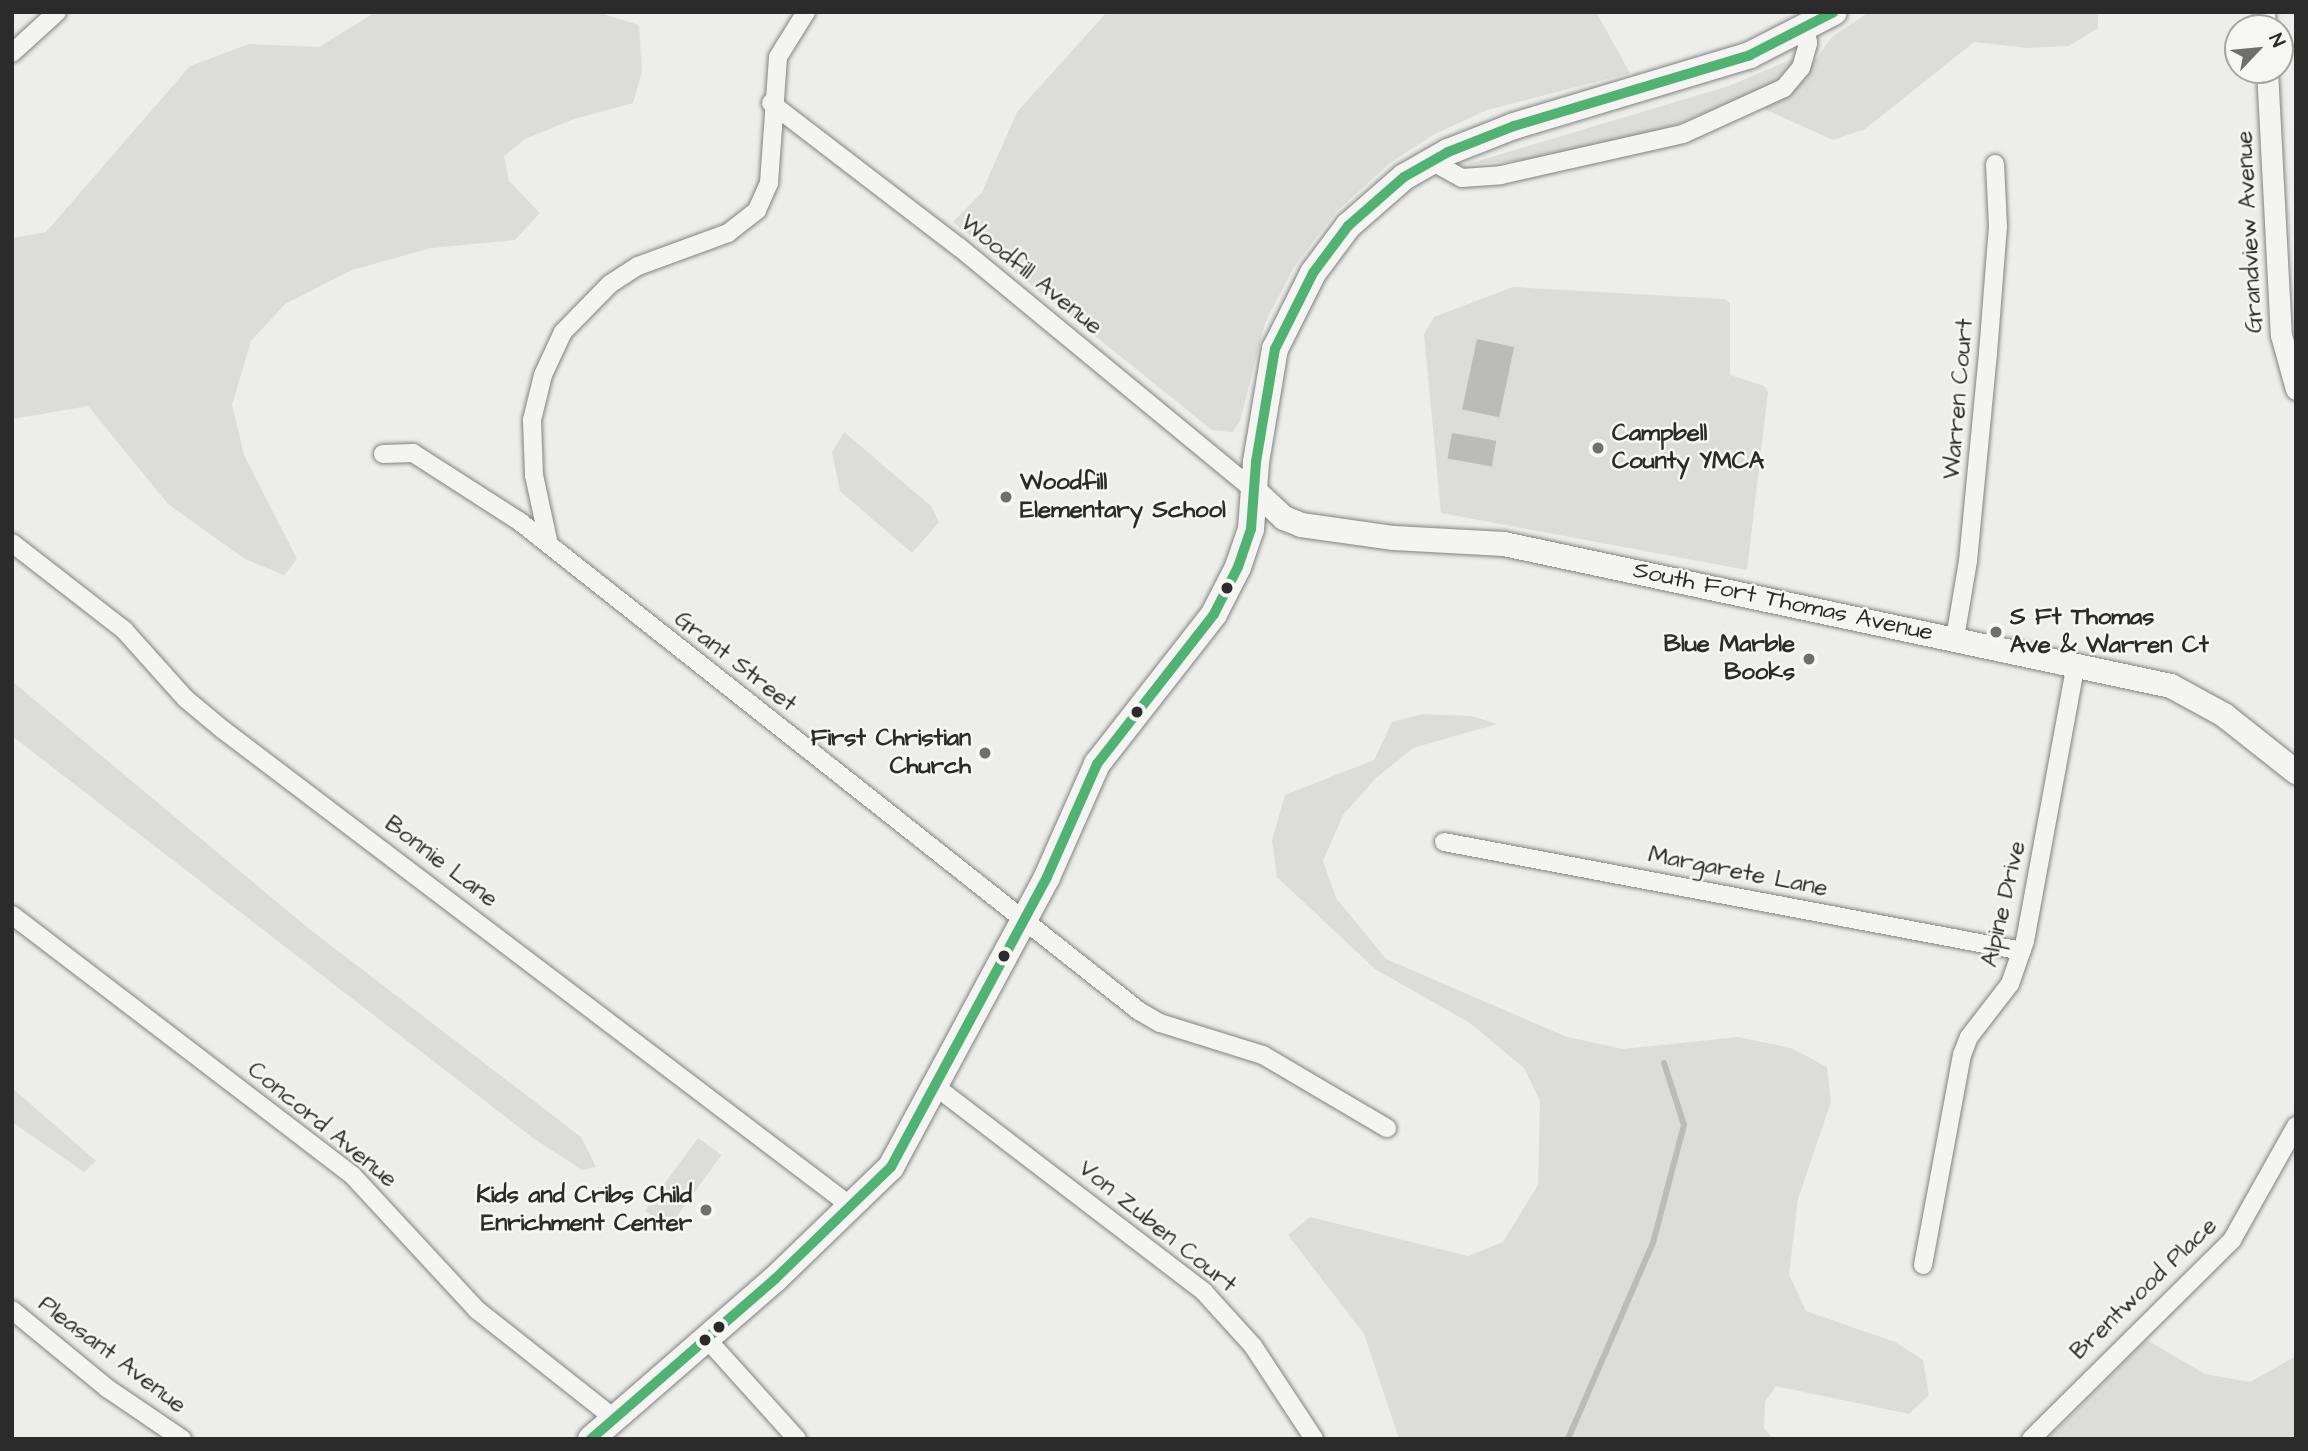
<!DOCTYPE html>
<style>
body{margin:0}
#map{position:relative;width:2308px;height:1451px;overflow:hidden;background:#ededeb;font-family:"Architects Daughter",sans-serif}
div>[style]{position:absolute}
.green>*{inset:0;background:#dcdcd9;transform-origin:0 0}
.water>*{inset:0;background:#bbbbb9;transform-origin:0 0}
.stream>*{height:6px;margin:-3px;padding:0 3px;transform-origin:3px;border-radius:3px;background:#bbbbb9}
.roads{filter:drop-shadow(0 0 2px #828281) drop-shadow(0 0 2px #828281)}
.minor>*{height:18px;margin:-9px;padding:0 9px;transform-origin:9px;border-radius:9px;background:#f4f4f2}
.tertiary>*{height:21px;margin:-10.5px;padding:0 10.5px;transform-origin:10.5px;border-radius:10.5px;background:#f4f4f2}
.secondary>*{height:24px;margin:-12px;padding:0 12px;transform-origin:12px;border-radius:12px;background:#f4f4f2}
.primary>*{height:26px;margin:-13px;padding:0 13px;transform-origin:13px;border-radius:13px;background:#f4f4f2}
.bus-1>*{height:10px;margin:-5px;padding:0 5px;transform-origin:5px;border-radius:5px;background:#52b274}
.dots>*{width:19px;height:19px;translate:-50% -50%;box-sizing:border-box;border:4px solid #f6f6f2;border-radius:50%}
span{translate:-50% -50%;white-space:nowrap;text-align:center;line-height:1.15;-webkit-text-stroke:5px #f6f6f2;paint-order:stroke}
.street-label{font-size:24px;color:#2b2b2b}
.poi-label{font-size:24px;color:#2b2b2b;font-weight:700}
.left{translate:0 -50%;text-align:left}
.right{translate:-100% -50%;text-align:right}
.frame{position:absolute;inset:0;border:14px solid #2b2b2b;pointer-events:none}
.north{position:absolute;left:2224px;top:14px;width:70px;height:70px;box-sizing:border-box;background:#f6f6f2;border:2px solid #a5a5a2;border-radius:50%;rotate:64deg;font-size:19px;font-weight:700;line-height:28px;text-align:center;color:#2b2b2b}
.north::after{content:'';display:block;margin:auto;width:24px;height:32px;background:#6f6f6e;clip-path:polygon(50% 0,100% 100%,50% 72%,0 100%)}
</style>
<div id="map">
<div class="green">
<div style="clip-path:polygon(376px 12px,597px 12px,639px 25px,642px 72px,633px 103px,574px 119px,525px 139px,504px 156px,509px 181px,540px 213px,515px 240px,431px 248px,352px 270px,285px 304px,251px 341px,232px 405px,244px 455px,297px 559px,284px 575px,245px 559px,168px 504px,88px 406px,12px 419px,12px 238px,46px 232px,190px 66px,249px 44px,319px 47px)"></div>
<div style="clip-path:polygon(1107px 12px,1596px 12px,1630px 73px,1487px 110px,1435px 134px,1390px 163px,1336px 212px,1294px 267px,1265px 323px,1240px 421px,1233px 432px,1212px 430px,953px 222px,982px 192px,1017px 112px)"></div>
<div style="clip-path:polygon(1869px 12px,2098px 12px,2098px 28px,2069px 46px,2027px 48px,1974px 42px,1865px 129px,1833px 140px,1764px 109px,1795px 88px,1832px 37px)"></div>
<div style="clip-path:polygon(1799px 56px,1774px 89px,1633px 140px,1530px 160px,1468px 164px,1729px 86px)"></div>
<div style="clip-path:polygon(1513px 287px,1724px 299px,1730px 303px,1730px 375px,1764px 386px,1768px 392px,1747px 570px,1441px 513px,1424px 334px,1434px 317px)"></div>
<div style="clip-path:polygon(844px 432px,931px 506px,939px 522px,912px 553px,840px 491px,832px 452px)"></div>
<div style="clip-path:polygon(12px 681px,308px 928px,581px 1137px,596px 1167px,582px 1170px,533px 1138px,12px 736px)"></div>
<div style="clip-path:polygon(1422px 714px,1471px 716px,1497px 724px,1413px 748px,1376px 778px,1343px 815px,1323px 861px,1336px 898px,1386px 959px,1567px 1037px,1623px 1049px,1738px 1037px,1791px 1048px,1827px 1067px,1831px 1102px,1798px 1199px,1789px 1275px,1806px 1311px,1895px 1342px,1923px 1360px,1929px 1395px,1909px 1414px,1776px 1386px,1765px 1402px,1764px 1428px,1773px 1439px,1399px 1439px,1364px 1334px,1288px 1235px,1310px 1217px,1468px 1256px,1503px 1242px,1538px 1185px,1540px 1101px,1524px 1068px,1470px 1023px,1375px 969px,1277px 877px,1272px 840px,1285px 795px,1374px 760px,1392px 722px)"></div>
<div style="clip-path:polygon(12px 1088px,96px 1161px,84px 1172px,12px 1122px)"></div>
<div style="left:698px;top:1138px;width:29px;height:90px;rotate:36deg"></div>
<div style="clip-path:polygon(2147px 1340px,2205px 1374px,2250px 1382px,2296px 1356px,2296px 1439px,2047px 1439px)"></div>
</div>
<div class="water">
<div style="left:1477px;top:339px;width:38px;height:72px;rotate:12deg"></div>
<div style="left:1452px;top:433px;width:45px;height:26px;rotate:10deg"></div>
</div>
<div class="stream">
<div style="left:1568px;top:1439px;width:214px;rotate:-66.6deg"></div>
<div style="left:1653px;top:1243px;width:122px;rotate:-75.3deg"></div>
<div style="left:1684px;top:1125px;width:65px;rotate:-107.9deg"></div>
</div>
<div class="roads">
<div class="minor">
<div style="left:12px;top:53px;width:61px;rotate:-42.3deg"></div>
<div style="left:771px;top:103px;width:237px;rotate:37.5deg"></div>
<div style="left:959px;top:247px;width:382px;rotate:39.5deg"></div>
<div style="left:1431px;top:161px;width:35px;rotate:29deg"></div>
<div style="left:1462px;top:178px;width:39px;rotate:-4deg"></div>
<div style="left:1501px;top:175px;width:187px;rotate:-12.7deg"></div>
<div style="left:1683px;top:134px;width:111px;rotate:-24.5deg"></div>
<div style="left:1784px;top:88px;width:26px;rotate:-50deg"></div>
<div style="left:1801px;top:68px;width:26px;rotate:-74deg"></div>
<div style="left:1808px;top:43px;width:15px;rotate:-98deg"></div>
<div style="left:383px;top:454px;width:30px;rotate:-2deg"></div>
<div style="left:413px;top:453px;width:126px;rotate:32.7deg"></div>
<div style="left:519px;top:521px;width:790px;rotate:38.32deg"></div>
<div style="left:1139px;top:1011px;width:24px;rotate:30deg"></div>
<div style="left:1160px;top:1023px;width:108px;rotate:17.3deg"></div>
<div style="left:1263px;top:1055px;width:144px;rotate:30.5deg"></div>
<div style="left:12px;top:543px;width:142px;rotate:37.8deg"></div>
<div style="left:124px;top:630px;width:93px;rotate:48.1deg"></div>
<div style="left:186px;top:699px;width:47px;rotate:39.8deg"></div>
<div style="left:222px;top:729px;width:791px;rotate:37.19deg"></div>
<div style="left:549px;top:545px;width:72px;rotate:-102.1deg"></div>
<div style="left:534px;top:475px;width:55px;rotate:-92.1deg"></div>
<div style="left:532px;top:420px;width:46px;rotate:-76.3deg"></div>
<div style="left:543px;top:375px;width:47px;rotate:-65.1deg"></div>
<div style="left:563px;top:332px;width:67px;rotate:-45.6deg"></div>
<div style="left:610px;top:284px;width:33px;rotate:-33deg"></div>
<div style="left:638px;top:266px;width:96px;rotate:-20.1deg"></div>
<div style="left:728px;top:233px;width:37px;rotate:-38deg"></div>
<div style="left:757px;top:210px;width:30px;rotate:-66deg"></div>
<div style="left:769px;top:183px;width:126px;rotate:-85.9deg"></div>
<div style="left:778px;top:57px;width:53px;rotate:-58.1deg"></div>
<div style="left:1955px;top:638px;width:78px;rotate:-80.4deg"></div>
<div style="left:1968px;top:561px;width:209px;rotate:-84.5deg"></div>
<div style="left:1988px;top:353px;width:126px;rotate:-85.5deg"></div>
<div style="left:1998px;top:227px;width:63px;rotate:-92.7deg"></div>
<div style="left:1444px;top:842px;width:588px;rotate:10.68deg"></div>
<div style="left:12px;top:915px;width:429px;rotate:37.4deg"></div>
<div style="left:353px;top:1176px;width:183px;rotate:47.2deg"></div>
<div style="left:477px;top:1310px;width:176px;rotate:38.3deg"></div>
<div style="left:935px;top:1086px;width:339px;rotate:37.4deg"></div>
<div style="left:1204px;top:1292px;width:73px;rotate:47.8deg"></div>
<div style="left:1253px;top:1346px;width:111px;rotate:56.7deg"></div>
<div style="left:1923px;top:1265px;width:214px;rotate:-79.5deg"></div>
<div style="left:1962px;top:1055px;width:19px;rotate:-69deg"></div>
<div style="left:1969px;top:1037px;width:67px;rotate:-52.3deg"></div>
<div style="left:2010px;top:984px;width:46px;rotate:-70.8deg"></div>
<div style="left:2025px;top:941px;width:282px;rotate:-79.6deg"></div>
<div style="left:12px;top:1310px;width:123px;rotate:39.4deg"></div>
<div style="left:107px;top:1388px;width:91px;rotate:34.2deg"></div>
<div style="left:706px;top:1338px;width:136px;rotate:48deg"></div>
<div style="left:2031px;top:1439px;width:283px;rotate:-44.7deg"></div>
<div style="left:2232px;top:1240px;width:131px;rotate:-60.7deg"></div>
</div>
<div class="tertiary">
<div style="left:2264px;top:12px;width:16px;rotate:86deg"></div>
<div style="left:2267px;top:70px;width:265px;rotate:87deg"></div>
<div style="left:2281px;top:335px;width:56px;rotate:74.5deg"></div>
</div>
<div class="secondary">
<div style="left:1254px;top:490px;width:41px;rotate:43deg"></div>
<div style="left:1284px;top:518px;width:18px;rotate:22deg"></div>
<div style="left:1301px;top:525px;width:94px;rotate:8deg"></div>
<div style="left:1394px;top:538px;width:110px;rotate:3.1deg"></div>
<div style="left:1504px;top:544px;width:682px;rotate:12.02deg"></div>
<div style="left:2171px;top:686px;width:60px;rotate:28.7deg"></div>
<div style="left:2224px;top:715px;width:92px;rotate:38.4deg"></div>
</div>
<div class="primary">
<div style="left:591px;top:1439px;width:244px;rotate:-41deg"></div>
<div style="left:775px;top:1279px;width:161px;rotate:-44deg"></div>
<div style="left:891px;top:1167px;width:329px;rotate:-61.7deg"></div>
<div style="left:1047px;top:877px;width:124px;rotate:-66.1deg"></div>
<div style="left:1097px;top:764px;width:190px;rotate:-52deg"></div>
<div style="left:1214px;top:614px;width:53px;rotate:-62.9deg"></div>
<div style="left:1238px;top:567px;width:40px;rotate:-71.1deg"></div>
<div style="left:1251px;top:529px;width:67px;rotate:-85.7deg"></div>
<div style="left:1256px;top:462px;width:115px;rotate:-80.5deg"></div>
<div style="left:1275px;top:349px;width:85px;rotate:-63.4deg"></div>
<div style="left:1313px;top:273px;width:59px;rotate:-53.3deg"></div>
<div style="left:1348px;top:226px;width:74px;rotate:-41.2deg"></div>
<div style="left:1404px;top:177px;width:51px;rotate:-29.6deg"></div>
<div style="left:1448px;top:152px;width:71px;rotate:-21.5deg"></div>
<div style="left:1514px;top:126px;width:246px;rotate:-16.7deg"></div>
<div style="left:1750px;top:55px;width:94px;rotate:-27.1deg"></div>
</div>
</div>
<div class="bus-1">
<div style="left:591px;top:1439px;width:244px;rotate:-41deg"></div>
<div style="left:775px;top:1279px;width:161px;rotate:-44deg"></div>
<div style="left:891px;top:1167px;width:329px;rotate:-61.7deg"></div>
<div style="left:1047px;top:877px;width:124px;rotate:-66.1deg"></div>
<div style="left:1097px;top:764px;width:190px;rotate:-52deg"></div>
<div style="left:1214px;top:614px;width:53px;rotate:-62.9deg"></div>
<div style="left:1238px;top:567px;width:40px;rotate:-71.1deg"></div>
<div style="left:1251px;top:529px;width:67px;rotate:-85.7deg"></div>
<div style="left:1256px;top:462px;width:115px;rotate:-80.5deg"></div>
<div style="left:1275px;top:349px;width:85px;rotate:-63.4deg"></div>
<div style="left:1313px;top:273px;width:59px;rotate:-53.3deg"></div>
<div style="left:1348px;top:226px;width:74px;rotate:-41.2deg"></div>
<div style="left:1404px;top:177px;width:51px;rotate:-29.6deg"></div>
<div style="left:1448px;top:152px;width:71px;rotate:-21.5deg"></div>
<div style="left:1514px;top:126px;width:246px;rotate:-16.7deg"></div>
<div style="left:1750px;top:55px;width:94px;rotate:-27.1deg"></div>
</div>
<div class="dots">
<div style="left:1598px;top:448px;background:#6f6f6e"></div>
<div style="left:1006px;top:497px;background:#6f6f6e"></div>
<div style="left:1227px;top:588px;background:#2b2b2b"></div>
<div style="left:1996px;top:632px;background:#6f6f6e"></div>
<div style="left:1809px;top:659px;background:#6f6f6e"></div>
<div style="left:1137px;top:712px;background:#2b2b2b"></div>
<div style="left:985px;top:753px;background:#6f6f6e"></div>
<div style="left:1004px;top:956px;background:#2b2b2b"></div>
<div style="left:706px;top:1210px;background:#6f6f6e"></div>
<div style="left:719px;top:1327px;background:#2b2b2b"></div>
<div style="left:705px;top:1340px;background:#2b2b2b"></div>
</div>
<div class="street-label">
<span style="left:2250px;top:232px;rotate:-93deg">Grandview Avenue</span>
<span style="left:1031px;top:275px;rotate:39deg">Woodfill Avenue</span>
<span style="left:1959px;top:399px;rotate:-85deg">Warren Court</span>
<span style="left:1783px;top:602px;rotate:12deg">South Fort Thomas Avenue</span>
<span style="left:735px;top:662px;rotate:38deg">Grant Street</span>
<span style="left:441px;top:862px;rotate:37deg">Bonnie Lane</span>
<span style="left:1738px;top:872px;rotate:11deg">Margarete Lane</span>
<span style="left:2004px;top:904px;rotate:-77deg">Alpine Drive</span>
<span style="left:322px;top:1125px;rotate:39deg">Concord Avenue</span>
<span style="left:1157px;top:1227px;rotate:39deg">Von Zuben Court</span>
<span style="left:2144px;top:1289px;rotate:-44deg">Brentwood Place</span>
<span style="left:112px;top:1355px;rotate:37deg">Pleasant Avenue</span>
</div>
<div class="poi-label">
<span class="left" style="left:1612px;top:448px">Campbell<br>County YMCA</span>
<span class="left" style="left:1020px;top:497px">Woodfill<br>Elementary School</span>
<span class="left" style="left:2010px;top:632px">S Ft Thomas<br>Ave &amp; Warren Ct</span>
<span class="right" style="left:1795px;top:659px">Blue Marble<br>Books</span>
<span class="right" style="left:971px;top:753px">First Christian<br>Church</span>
<span class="right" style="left:692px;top:1210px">Kids and Cribs Child<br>Enrichment Center</span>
</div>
<div class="frame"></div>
<div class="north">N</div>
</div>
